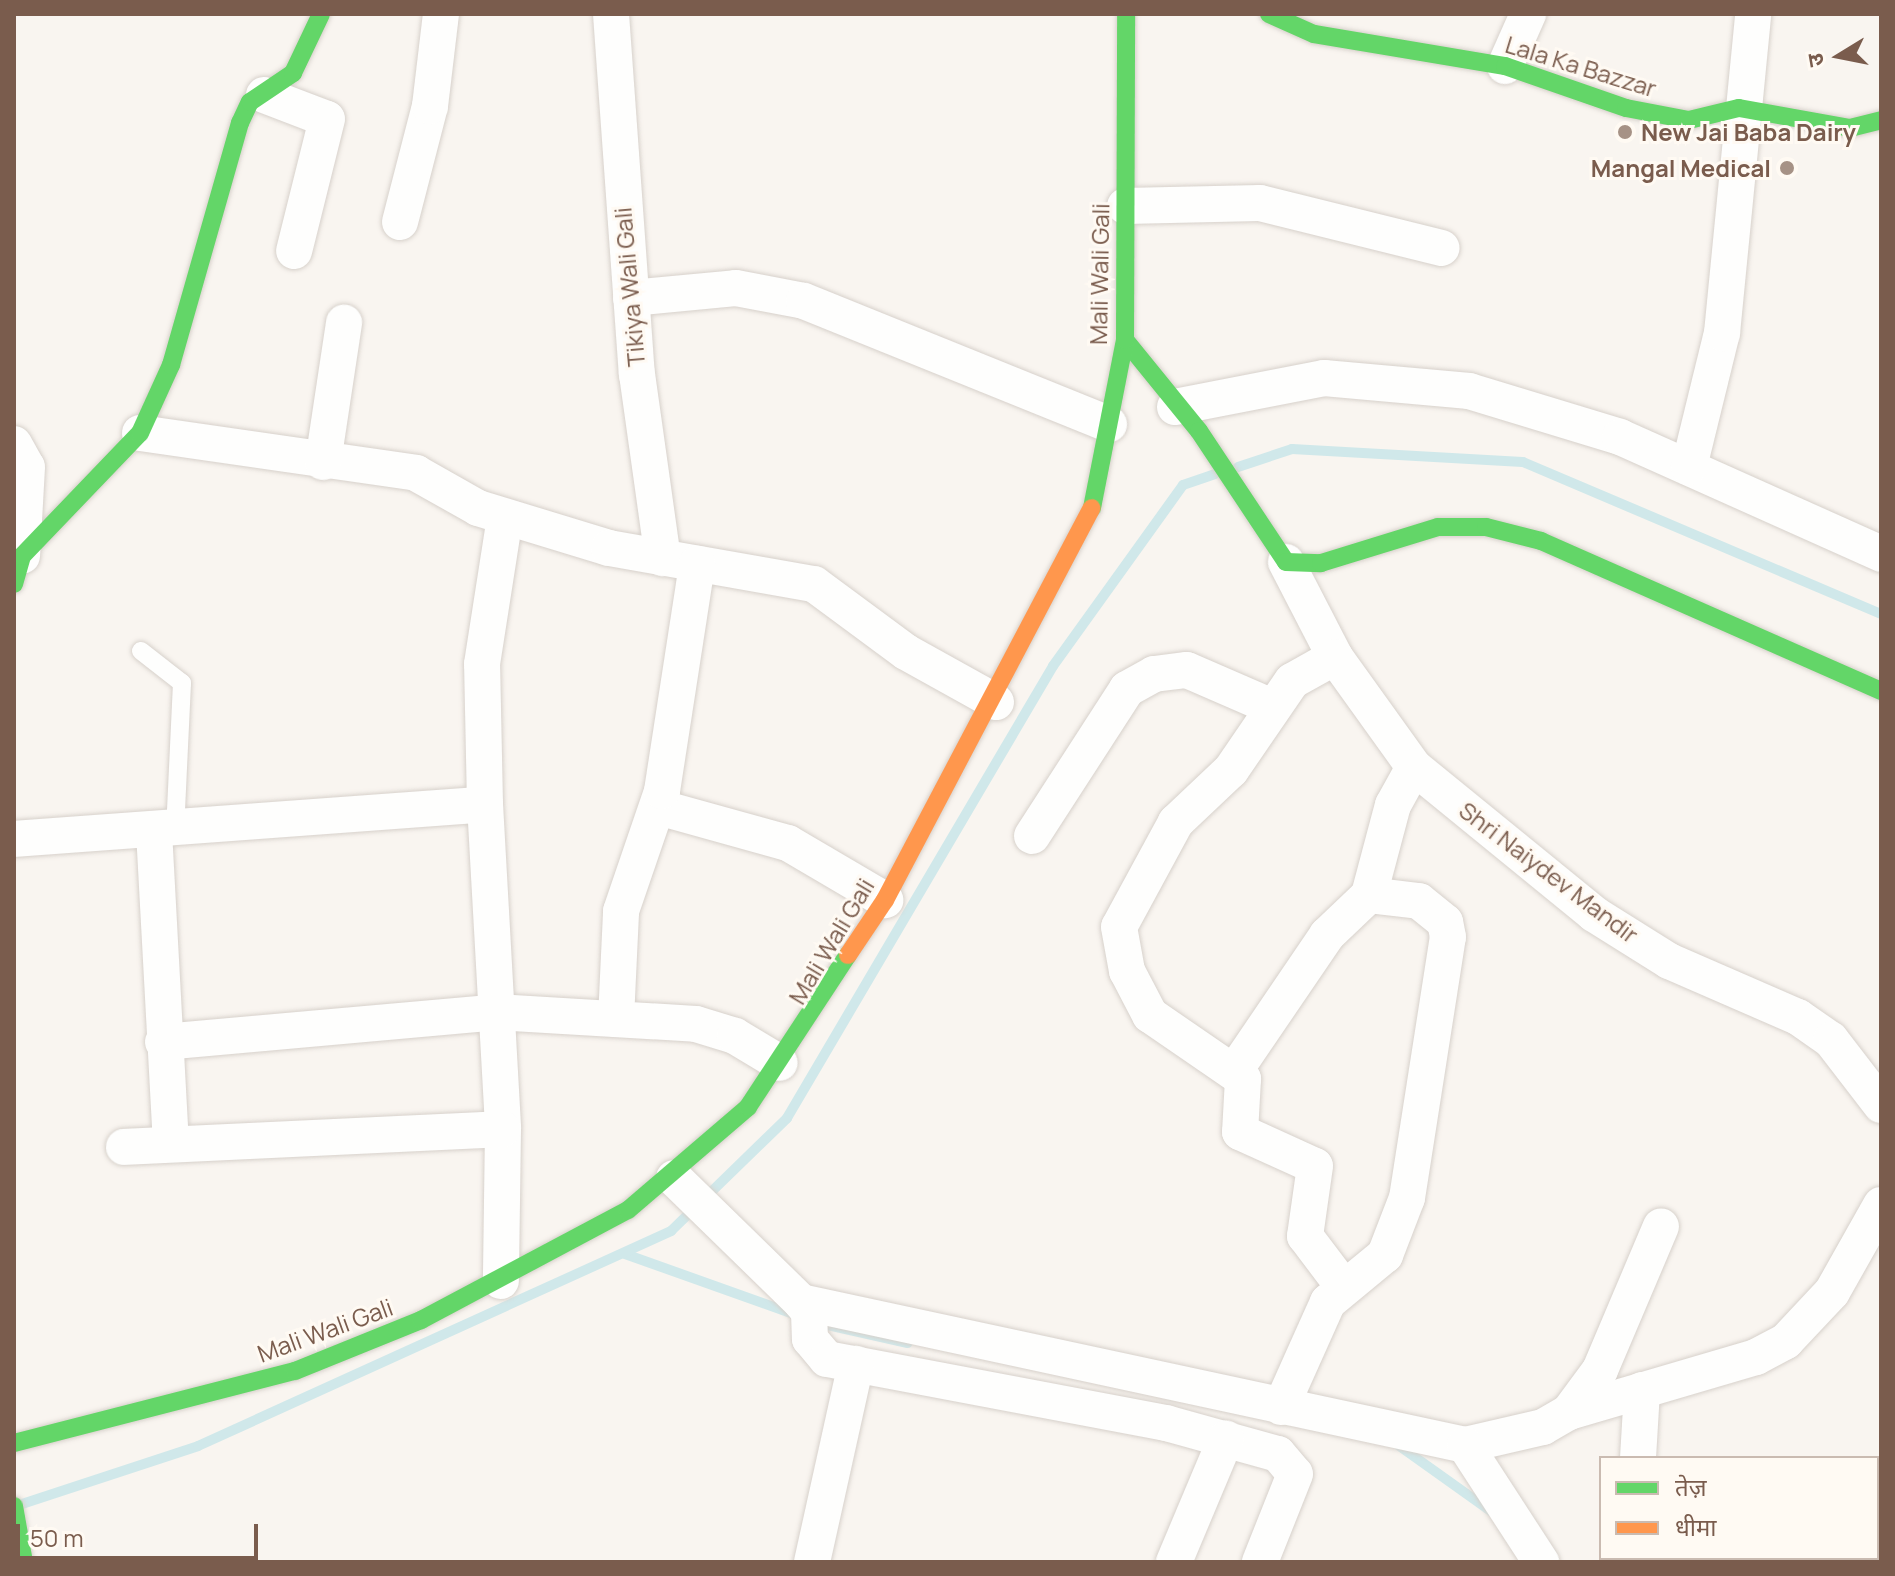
<!DOCTYPE html>
<meta charset="utf-8">
<style>
body{margin:0}
#map{position:relative;width:1895px;height:1576px;overflow:hidden;background:#f9f5f0;font-family:Manrope,"Noto Sans Devanagari",sans-serif}
div>[style]{position:absolute}
.stream>*{height:10px;margin:-5px;padding:0 5px;transform-origin:5px;border-radius:5px;background:#d0e8ea}
.roads{filter:drop-shadow(0 0 2px #d7d1cb) drop-shadow(0 0 2px #d7d1cb)}
.lane>*{height:18px;margin:-9px;padding:0 9px;transform-origin:9px;border-radius:9px;background:#fefefd}
.street>*{height:36px;margin:-18px;padding:0 18px;transform-origin:18px;border-radius:18px;background:#fefefd}
.fast>*{height:18px;margin:-9px;padding:0 9px;transform-origin:9px;border-radius:9px;background:#63d668}
.slow>*{height:18px;margin:-9px;padding:0 9px;transform-origin:9px;border-radius:9px;background:#ff974d}
.dots>*{width:22px;height:22px;translate:-50% -50%;box-sizing:border-box;border:4px solid #fffaf3;border-radius:50%}
span{translate:-50% -50%;white-space:nowrap;text-align:center;line-height:1.15;-webkit-text-stroke:6px #fffaf3;paint-order:stroke}
.street-label{font-size:24px;color:#7a5c4d}
.poi-label{font-size:24px;color:#7a5c4d;font-weight:700}
.left{translate:0 -50%;text-align:left}
.right{translate:-100% -50%;text-align:right}
.frame{position:absolute;inset:0;border:16px solid #7a5c4d;pointer-events:none}
.legend{position:absolute;left:1599px;top:1456px;width:280px;height:104px;box-sizing:border-box;background:#fffaf3;border:2px solid #cabbb1;margin:0;padding:10px 14px;list-style:none;font-size:24px;color:#7a5c4d}
.legend li{display:flex;align-items:center;gap:16px;height:40px}
.legend b{width:40px;border:2px solid #cabbb1}
.north{position:absolute;left:1799px;top:16px;width:80px;height:80px;-webkit-text-stroke:6px #fffaf3;paint-order:stroke;rotate:260deg;font-size:22px;font-weight:700;line-height:32px;text-align:center;color:#7a5c4d}
.north::after{content:'';display:block;margin:auto;width:28px;height:36px;background:#7a5c4d;clip-path:polygon(50% 0,100% 100%,50% 72%,0 100%)}
.scale{position:absolute;left:16px;top:1524px;width:242px;height:36px;box-sizing:border-box;border:4px solid #7a5c4d;border-top:0;padding-left:10px;font-size:24px;line-height:28px;white-space:nowrap;color:#7a5c4d;-webkit-text-stroke:6px #fffaf3;paint-order:stroke}
</style>
<div id="map">
<div class="stream">
<div style="left:1238px;top:467px;width:57px;rotate:-18.4deg"></div>
<div style="left:1292px;top:449px;width:231px;rotate:3.2deg"></div>
<div style="left:1523px;top:462px;width:389px;rotate:23deg"></div>
<div style="left:625px;top:1254px;width:182px;rotate:19.6deg"></div>
<div style="left:819px;top:1323px;width:91px;rotate:12.7deg"></div>
<div style="left:1398px;top:1445px;width:115px;rotate:35.5deg"></div>
<div style="left:22px;top:1504px;width:185px;rotate:-18.2deg"></div>
<div style="left:198px;top:1446px;width:520px;rotate:-24.44deg"></div>
<div style="left:671px;top:1231px;width:162px;rotate:-44.2deg"></div>
<div style="left:787px;top:1118px;width:524px;rotate:-59.52deg"></div>
<div style="left:1053px;top:666px;width:223px;rotate:-54.3deg"></div>
<div style="left:1183px;top:485px;width:34px;rotate:-19deg"></div>
</div>
<div class="roads">
<div class="lane">
<div style="left:141px;top:651px;width:52px;rotate:38deg"></div>
<div style="left:182px;top:683px;width:147px;rotate:92.7deg"></div>
</div>
<div class="street">
<div style="left:611px;top:14px;width:361px;rotate:85.9deg"></div>
<div style="left:637px;top:374px;width:186px;rotate:82deg"></div>
<div style="left:1505px;top:66px;width:57px;rotate:-66.1deg"></div>
<div style="left:264px;top:95px;width:67px;rotate:20.9deg"></div>
<div style="left:327px;top:119px;width:136px;rotate:104deg"></div>
<div style="left:1125px;top:206px;width:135px;rotate:-1.3deg"></div>
<div style="left:1260px;top:203px;width:187px;rotate:13.9deg"></div>
<div style="left:400px;top:222px;width:120px;rotate:-75.5deg"></div>
<div style="left:430px;top:106px;width:93px;rotate:-83.2deg"></div>
<div style="left:631px;top:298px;width:105px;rotate:-5.4deg"></div>
<div style="left:736px;top:288px;width:69px;rotate:10.8deg"></div>
<div style="left:804px;top:301px;width:329px;rotate:22deg"></div>
<div style="left:1175px;top:407px;width:152px;rotate:-11deg"></div>
<div style="left:1324px;top:378px;width:146px;rotate:5.1deg"></div>
<div style="left:1469px;top:391px;width:158px;rotate:16.9deg"></div>
<div style="left:1620px;top:437px;width:286px;rotate:24.1deg"></div>
<div style="left:140px;top:433px;width:279px;rotate:8.2deg"></div>
<div style="left:416px;top:473px;width:71px;rotate:29.4deg"></div>
<div style="left:478px;top:508px;width:137px;rotate:17deg"></div>
<div style="left:609px;top:548px;width:208px;rotate:10deg"></div>
<div style="left:814px;top:584px;width:114px;rotate:36.5deg"></div>
<div style="left:906px;top:652px;width:103px;rotate:29.1deg"></div>
<div style="left:14px;top:444px;width:26px;rotate:61deg"></div>
<div style="left:27px;top:467px;width:89px;rotate:93.2deg"></div>
<div style="left:323px;top:462px;width:141px;rotate:-81.4deg"></div>
<div style="left:1689px;top:467px;width:138px;rotate:-76.2deg"></div>
<div style="left:1722px;top:333px;width:321px;rotate:-84.4deg"></div>
<div style="left:1286px;top:562px;width:107px;rotate:62.7deg"></div>
<div style="left:1335px;top:657px;width:135px;rotate:54.3deg"></div>
<div style="left:1414px;top:767px;width:232px;rotate:39.2deg"></div>
<div style="left:1594px;top:914px;width:89px;rotate:32.1deg"></div>
<div style="left:1669px;top:961px;width:141px;rotate:23.5deg"></div>
<div style="left:1798px;top:1017px;width:40px;rotate:34.9deg"></div>
<div style="left:1831px;top:1040px;width:82px;rotate:52.4deg"></div>
<div style="left:1335px;top:657px;width:49px;rotate:150.8deg"></div>
<div style="left:1292px;top:681px;width:108px;rotate:124.4deg"></div>
<div style="left:1231px;top:770px;width:76px;rotate:136.6deg"></div>
<div style="left:1176px;top:822px;width:119px;rotate:118.5deg"></div>
<div style="left:1119px;top:927px;width:45px;rotate:79.7deg"></div>
<div style="left:1127px;top:971px;width:50px;rotate:62.4deg"></div>
<div style="left:1150px;top:1015px;width:113px;rotate:34.5deg"></div>
<div style="left:1243px;top:1079px;width:53px;rotate:93.2deg"></div>
<div style="left:1240px;top:1132px;width:82px;rotate:24.4deg"></div>
<div style="left:1315px;top:1166px;width:71px;rotate:98.1deg"></div>
<div style="left:1305px;top:1236px;width:61px;rotate:52.9deg"></div>
<div style="left:485px;top:804px;width:140px;rotate:-91.2deg"></div>
<div style="left:482px;top:664px;width:149px;rotate:-81.1deg"></div>
<div style="left:658px;top:807px;width:135px;rotate:15.5deg"></div>
<div style="left:788px;top:843px;width:113px;rotate:30.4deg"></div>
<div style="left:154px;top:831px;width:313px;rotate:86.9deg"></div>
<div style="left:1032px;top:836px;width:175px;rotate:-57.1deg"></div>
<div style="left:1127px;top:689px;width:31px;rotate:-29deg"></div>
<div style="left:1154px;top:674px;width:33px;rotate:-7deg"></div>
<div style="left:1187px;top:670px;width:93px;rotate:23.5deg"></div>
<div style="left:14px;top:839px;width:472px;rotate:-4.2deg"></div>
<div style="left:485px;top:804px;width:325px;rotate:86.8deg"></div>
<div style="left:503px;top:1129px;width:152px;rotate:90.8deg"></div>
<div style="left:616px;top:1019px;width:108px;rotate:-87.3deg"></div>
<div style="left:621px;top:911px;width:127px;rotate:-71.1deg"></div>
<div style="left:662px;top:791px;width:230px;rotate:-81.2deg"></div>
<div style="left:163px;top:1042px;width:334px;rotate:-5.1deg"></div>
<div style="left:496px;top:1012px;width:200px;rotate:3.4deg"></div>
<div style="left:696px;top:1024px;width:41px;rotate:17.1deg"></div>
<div style="left:735px;top:1036px;width:52px;rotate:31deg"></div>
<div style="left:1236px;top:1069px;width:162px;rotate:-55.8deg"></div>
<div style="left:1327px;top:935px;width:58px;rotate:-43.6deg"></div>
<div style="left:1369px;top:895px;width:93px;rotate:-75.1deg"></div>
<div style="left:1393px;top:805px;width:43px;rotate:-61.1deg"></div>
<div style="left:124px;top:1147px;width:379px;rotate:-2.7deg"></div>
<div style="left:674px;top:1178px;width:177px;rotate:44.3deg"></div>
<div style="left:801px;top:1302px;width:13px;rotate:51deg"></div>
<div style="left:809px;top:1312px;width:27px;rotate:88deg"></div>
<div style="left:810px;top:1339px;width:26px;rotate:50deg"></div>
<div style="left:827px;top:1359px;width:345px;rotate:10.7deg"></div>
<div style="left:1166px;top:1423px;width:116px;rotate:15.5deg"></div>
<div style="left:1278px;top:1454px;width:26px;rotate:50deg"></div>
<div style="left:1295px;top:1474px;width:95px;rotate:111.7deg"></div>
<div style="left:801px;top:1302px;width:679px;rotate:12.15deg"></div>
<div style="left:1465px;top:1445px;width:80px;rotate:-13deg"></div>
<div style="left:1543px;top:1427px;width:30px;rotate:-30deg"></div>
<div style="left:1569px;top:1412px;width:52px;rotate:-53.6deg"></div>
<div style="left:1600px;top:1370px;width:156px;rotate:-67deg"></div>
<div style="left:1281px;top:1407px;width:115px;rotate:-65.9deg"></div>
<div style="left:1328px;top:1302px;width:74px;rotate:-39.5deg"></div>
<div style="left:1385px;top:1255px;width:61px;rotate:-68.9deg"></div>
<div style="left:1407px;top:1198px;width:264px;rotate:-81.1deg"></div>
<div style="left:1448px;top:937px;width:15px;rotate:-101deg"></div>
<div style="left:1445px;top:922px;width:33px;rotate:-141deg"></div>
<div style="left:1419px;top:901px;width:50px;rotate:-173.2deg"></div>
<div style="left:1569px;top:1412px;width:195px;rotate:-16.4deg"></div>
<div style="left:1756px;top:1357px;width:34px;rotate:-28deg"></div>
<div style="left:1786px;top:1341px;width:67px;rotate:-46.8deg"></div>
<div style="left:1832px;top:1292px;width:100px;rotate:-60.6deg"></div>
<div style="left:1465px;top:1445px;width:140px;rotate:57deg"></div>
<div style="left:1638px;top:1458px;width:68px;rotate:-86.6deg"></div>
<div style="left:812px;top:1562px;width:203px;rotate:-77.5deg"></div>
<div style="left:1174px;top:1562px;width:134px;rotate:-67.2deg"></div>
<div style="left:1633px;top:1562px;width:4px;rotate:-90deg"></div>
</div>
<div class="fast">
<div style="left:1269px;top:14px;width:49px;rotate:24deg"></div>
<div style="left:1314px;top:34px;width:194px;rotate:9.5deg"></div>
<div style="left:1505px;top:66px;width:128px;rotate:19.1deg"></div>
<div style="left:1626px;top:108px;width:64px;rotate:10.8deg"></div>
<div style="left:1689px;top:120px;width:51px;rotate:-13.5deg"></div>
<div style="left:1739px;top:108px;width:113px;rotate:10.2deg"></div>
<div style="left:1850px;top:128px;width:32px;rotate:-14deg"></div>
<div style="left:1125px;top:340px;width:117px;rotate:50.9deg"></div>
<div style="left:1199px;top:431px;width:157px;rotate:56.4deg"></div>
<div style="left:1286px;top:562px;width:35px;rotate:2deg"></div>
<div style="left:1321px;top:563px;width:122px;rotate:-17.1deg"></div>
<div style="left:1438px;top:527px;width:48px"></div>
<div style="left:1486px;top:527px;width:57px;rotate:14.3deg"></div>
<div style="left:1541px;top:541px;width:372px;rotate:23.8deg"></div>
<div style="left:1092px;top:508px;width:171px;rotate:-78.9deg"></div>
<div style="left:1125px;top:340px;width:326px;rotate:-89.8deg"></div>
<div style="left:14px;top:584px;width:29px;rotate:-74deg"></div>
<div style="left:22px;top:556px;width:170px;rotate:-46.2deg"></div>
<div style="left:140px;top:433px;width:75px;rotate:-65.5deg"></div>
<div style="left:171px;top:365px;width:252px;rotate:-74.1deg"></div>
<div style="left:240px;top:123px;width:23px;rotate:-65deg"></div>
<div style="left:250px;top:102px;width:52px;rotate:-34deg"></div>
<div style="left:293px;top:73px;width:65px;rotate:-64.6deg"></div>
<div style="left:14px;top:1443px;width:290px;rotate:-14.4deg"></div>
<div style="left:295px;top:1371px;width:136px;rotate:-22deg"></div>
<div style="left:421px;top:1320px;width:234px;rotate:-28deg"></div>
<div style="left:628px;top:1210px;width:158px;rotate:-40.6deg"></div>
<div style="left:748px;top:1107px;width:182px;rotate:-56.7deg"></div>
<div style="left:14px;top:1506px;width:57px;rotate:79.9deg"></div>
</div>
<div class="slow">
<div style="left:848px;top:955px;width:66px;rotate:-56.1deg"></div>
<div style="left:885px;top:900px;width:443px;rotate:-62.2deg"></div>
</div>
</div>
<div class="dots">
<div style="left:1625px;top:132px;background:#a69286"></div>
<div style="left:1787px;top:168px;background:#a69286"></div>
</div>
<div class="street-label">
<span style="left:1581px;top:66px;rotate:17deg">Lala Ka Bazzar</span>
<span style="left:1099px;top:274px;rotate:-89deg">Mali Wali Gali</span>
<span style="left:629px;top:287px;rotate:-95deg">Tikiya Wali Gali</span>
<span style="left:1549px;top:872px;rotate:37deg">Shri Naiydev Mandir</span>
<span style="left:831px;top:941px;rotate:-59deg">Mali Wali Gali</span>
<span style="left:325px;top:1330px;rotate:-20deg">Mali Wali Gali</span>
</div>
<div class="poi-label">
<span class="left" style="left:1641px;top:132px">New Jai Baba Dairy</span>
<span class="right" style="left:1771px;top:168px">Mangal Medical</span>
</div>
<div class="frame"></div>
<ul class="legend">
<li><b style="height:10px;background:#63d668"></b>तेज़</li>
<li><b style="height:10px;background:#ff974d"></b>धीमा</li>
</ul>
<div class="north">उ</div>
<div class="scale">50 m</div>
</div>
